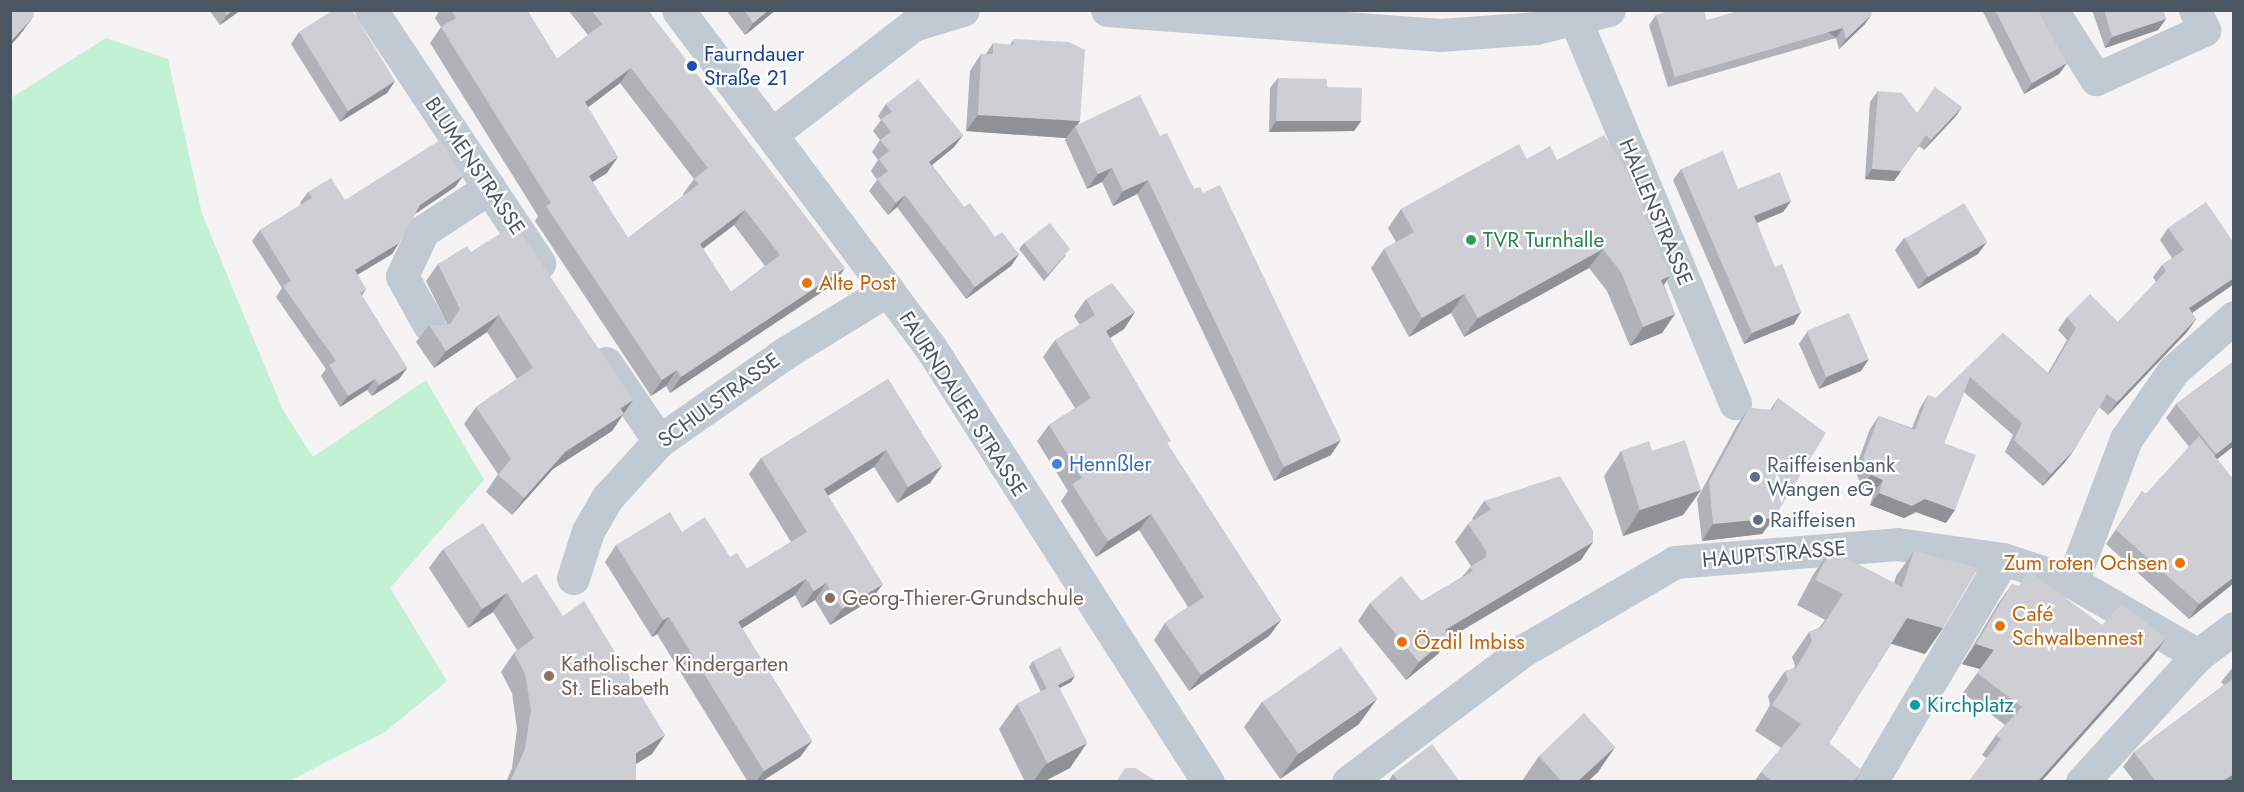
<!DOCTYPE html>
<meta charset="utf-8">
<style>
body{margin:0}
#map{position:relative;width:2244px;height:792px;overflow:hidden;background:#f5f3f3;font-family:Jost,sans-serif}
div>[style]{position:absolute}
.green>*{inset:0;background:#c3f1d5}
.minor>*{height:33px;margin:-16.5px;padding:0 16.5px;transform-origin:16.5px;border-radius:16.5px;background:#c1cad2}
.wall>*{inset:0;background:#b0b2b7}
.shaded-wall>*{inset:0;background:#909195;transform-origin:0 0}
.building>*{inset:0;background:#cdcfd5;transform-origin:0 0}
.dots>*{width:16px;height:16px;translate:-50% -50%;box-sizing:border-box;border:3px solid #fff;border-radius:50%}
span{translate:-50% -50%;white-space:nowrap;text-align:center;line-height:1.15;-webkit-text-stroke:4.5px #fff;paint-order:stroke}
.transit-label{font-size:21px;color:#164399}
.left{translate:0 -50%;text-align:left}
.street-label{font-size:21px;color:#4a5661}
.leisure-label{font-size:21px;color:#27864d}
.food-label{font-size:21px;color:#c56008}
.right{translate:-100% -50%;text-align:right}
.shop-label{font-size:21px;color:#366cbe}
.service-label{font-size:21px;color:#4e5e75}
.education-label{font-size:21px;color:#785e54}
.culture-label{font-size:21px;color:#0d838f}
.frame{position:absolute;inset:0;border:12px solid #4a5661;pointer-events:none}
</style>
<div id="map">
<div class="green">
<div style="clip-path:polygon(106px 38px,168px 59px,202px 214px,283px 410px,313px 457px,426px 380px,484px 480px,390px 588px,447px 681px,385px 732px,289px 781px,11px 781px,11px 98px)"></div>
</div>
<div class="minor">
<div style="left:371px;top:10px;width:304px;rotate:56.4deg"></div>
<div style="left:678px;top:10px;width:419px;rotate:53.2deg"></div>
<div style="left:929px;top:345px;width:518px;rotate:57.44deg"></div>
<div style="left:1107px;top:10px;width:334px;rotate:4.3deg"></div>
<div style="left:1440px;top:35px;width:96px;rotate:-4.2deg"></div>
<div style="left:1536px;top:28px;width:75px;rotate:-13.9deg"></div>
<div style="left:2052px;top:10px;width:82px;rotate:57.5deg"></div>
<div style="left:2096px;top:79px;width:119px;rotate:-24.4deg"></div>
<div style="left:2204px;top:30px;width:22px;rotate:-114deg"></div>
<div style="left:1576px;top:21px;width:414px;rotate:67.4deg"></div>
<div style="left:773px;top:133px;width:177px;rotate:-37.6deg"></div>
<div style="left:913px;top:25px;width:52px;rotate:-16.7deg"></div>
<div style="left:429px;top:325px;width:56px;rotate:-118.9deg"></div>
<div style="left:402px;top:276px;width:50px;rotate:-65deg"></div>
<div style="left:423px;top:231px;width:79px;rotate:-33.1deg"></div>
<div style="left:606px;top:363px;width:94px;rotate:55.8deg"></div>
<div style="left:573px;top:578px;width:49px;rotate:-72.3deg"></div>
<div style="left:588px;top:531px;width:39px;rotate:-60deg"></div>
<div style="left:608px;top:497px;width:76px;rotate:-47.7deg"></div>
<div style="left:659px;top:441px;width:154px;rotate:-34.9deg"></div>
<div style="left:785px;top:353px;width:121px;rotate:-31.5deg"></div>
<div style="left:2072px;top:582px;width:153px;rotate:-69.3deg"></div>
<div style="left:2126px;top:439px;width:83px;rotate:-55.3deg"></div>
<div style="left:2173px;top:371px;width:81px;rotate:-41.5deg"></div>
<div style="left:1348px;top:782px;width:220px;rotate:-36.9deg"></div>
<div style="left:1524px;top:650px;width:175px;rotate:-30.2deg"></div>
<div style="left:1675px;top:562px;width:223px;rotate:-4.6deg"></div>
<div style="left:1897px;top:544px;width:107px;rotate:8.1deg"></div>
<div style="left:2003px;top:559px;width:73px;rotate:18.4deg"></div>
<div style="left:2072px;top:582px;width:146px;rotate:30.1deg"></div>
<div style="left:1871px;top:782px;width:259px;rotate:-59.4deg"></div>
<div style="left:2082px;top:782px;width:172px;rotate:-47.6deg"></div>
<div style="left:2198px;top:655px;width:45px;rotate:-36.9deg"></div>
</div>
<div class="wall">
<div style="clip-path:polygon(209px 10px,241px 10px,220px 25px)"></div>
<div style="clip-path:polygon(evenodd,440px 10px,527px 10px,557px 59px,588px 35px,568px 10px,648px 10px,834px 284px,670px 393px,666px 386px,651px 396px,535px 221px,538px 216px,430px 43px,441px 27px,435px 18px,440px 10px,620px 83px,694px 179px,683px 194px,684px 195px,628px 238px,592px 182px,607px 173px,588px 107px,620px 83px,440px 10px,734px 225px,765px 266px,731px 292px,703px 249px,734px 225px)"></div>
<div style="clip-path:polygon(726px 10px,776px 10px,745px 35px)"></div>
<div style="clip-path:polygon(1982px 10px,2038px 10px,2067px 63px,2059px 74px,2024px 94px)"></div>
<div style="clip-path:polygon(2092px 10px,2163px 10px,2166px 19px,2158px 30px,2105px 48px)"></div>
<div style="clip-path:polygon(1656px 15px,1707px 20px,1865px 24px,1839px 49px,1836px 38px,1668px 87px,1649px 25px)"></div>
<div style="clip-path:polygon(299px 32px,395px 81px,387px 93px,340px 122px,291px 44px)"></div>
<div style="clip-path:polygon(1014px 39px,1078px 124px,1160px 136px,1194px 189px,1331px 455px,1274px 481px,1137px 194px,1113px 206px,1102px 182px,1087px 189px,1065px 140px,1066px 138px,966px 131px,970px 71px,981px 54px,986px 54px,993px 43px,1010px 45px)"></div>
<div style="clip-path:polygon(1278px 78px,1327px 87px,1361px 121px,1354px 131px,1269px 132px,1270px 88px)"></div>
<div style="clip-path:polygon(1878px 91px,1917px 113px,1962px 107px,1955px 117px,1924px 150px,1919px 146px,1894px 181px,1865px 179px,1870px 102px)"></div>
<div style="clip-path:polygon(886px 104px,963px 135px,954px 147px,932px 165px,964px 207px,995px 237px,1019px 254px,1011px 266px,966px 299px,897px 207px,888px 215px,869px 191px,877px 180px,871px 171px,878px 160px,872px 152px,880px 140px,873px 131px,881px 120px,878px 116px)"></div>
<div style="clip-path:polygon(1527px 159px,1557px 160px,1670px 276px,1664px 285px,1675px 314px,1662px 333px,1630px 346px,1607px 291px,1589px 268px,1464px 337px,1451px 313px,1409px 337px,1371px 268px,1384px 249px,1396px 242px,1388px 228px,1401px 209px)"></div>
<div style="clip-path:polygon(1681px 169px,1738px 189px,1791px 201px,1783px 212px,1757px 223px,1794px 324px,1744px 344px,1673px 180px)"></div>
<div style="clip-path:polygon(463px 176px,455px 187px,415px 214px,399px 243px,392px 254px,357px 275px,366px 289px,362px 296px,407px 368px,399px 379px,372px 396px,367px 390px,340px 407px,321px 376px,326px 369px,276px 297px,282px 288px,252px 241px,260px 230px,301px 205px,300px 203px,308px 192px,345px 200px)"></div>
<div style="clip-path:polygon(2168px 228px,2234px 243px,2234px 284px,2192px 313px,2196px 319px,2187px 332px,2108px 415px,2099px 407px,2074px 450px,2065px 462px,2043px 486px,2005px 452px,2013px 435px,1964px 392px,1944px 443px,1946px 523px,1916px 512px,1904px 518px,1870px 505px,1874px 492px,1862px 488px,1855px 470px,1870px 429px,1879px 416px,1912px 428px,1920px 408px,1928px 395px,1936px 398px,2003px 333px,2048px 373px,2067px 340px,2058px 330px,2067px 317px,2118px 322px,2156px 282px,2153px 277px,2162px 265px,2172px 258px,2160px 240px)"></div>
<div style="clip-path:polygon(1904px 238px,1978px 254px,1918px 289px,1895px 250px)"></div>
<div style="clip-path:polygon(1024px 243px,1066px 255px,1044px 281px,1019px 249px)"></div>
<div style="clip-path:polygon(471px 252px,633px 400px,612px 431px,553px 469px,512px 515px,486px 492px,498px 474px,464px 424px,476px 407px,517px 379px,487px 332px,434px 368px,416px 342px,429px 325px,447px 324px,426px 281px,438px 264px)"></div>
<div style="clip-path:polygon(1086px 299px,1135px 312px,1124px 329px,1110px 338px,1168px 445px,1281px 620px,1269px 636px,1189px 691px,1154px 640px,1165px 623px,1188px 607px,1139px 530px,1096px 557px,1061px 501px,1068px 491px,1037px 441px,1049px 425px,1075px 408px,1043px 357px,1055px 340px,1080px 325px,1074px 316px)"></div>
<div style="clip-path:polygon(1807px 332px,1861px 371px,1819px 389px,1799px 344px)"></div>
<div style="clip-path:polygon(2234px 361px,2217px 459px,2234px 583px,2189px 619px,2106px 544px,2142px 491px,2146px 494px,2189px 447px,2166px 418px,2176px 404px)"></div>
<div style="clip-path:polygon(888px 379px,942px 466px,930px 483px,897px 503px,874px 467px,828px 496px,871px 600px,830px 625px,815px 600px,802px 608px,795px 595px,742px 628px,812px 741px,800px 757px,761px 782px,748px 782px,657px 634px,652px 637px,605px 562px,616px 545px,682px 532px,730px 557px,747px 569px,791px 542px,749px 474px,761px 458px)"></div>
<div style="clip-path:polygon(1778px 398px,1774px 518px,1762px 534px,1702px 541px,1697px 499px,1737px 425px,1749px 408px,1770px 410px)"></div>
<div style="clip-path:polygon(1621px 451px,1652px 451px,1701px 490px,1683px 515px,1623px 536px,1604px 476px)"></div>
<div style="clip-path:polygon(1484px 501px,1593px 542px,1581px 560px,1449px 638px,1438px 654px,1406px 680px,1358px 621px,1370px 603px,1422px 601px,1462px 577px,1471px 566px,1455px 542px,1468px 524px,1473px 520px,1472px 519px)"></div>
<div style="clip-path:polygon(443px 549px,522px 583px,652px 754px,636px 764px,636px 782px,506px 782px,512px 768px,517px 729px,512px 693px,501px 672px,514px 653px,517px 650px,493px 612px,468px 628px,429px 568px)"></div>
<div style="clip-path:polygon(1830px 550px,1894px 583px,1896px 576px,1914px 551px,1943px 628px,1925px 654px,1891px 644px,1829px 743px,1862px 771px,1855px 782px,1754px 782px,1761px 772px,1781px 748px,1755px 731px,1770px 705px,1768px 696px,1785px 671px,1793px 669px,1795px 666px,1792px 657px,1809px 632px,1819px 628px,1825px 620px,1797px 605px,1813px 575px)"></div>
<div style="clip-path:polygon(2012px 584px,2102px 625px,2166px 638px,2152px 658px,1986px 758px,1982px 755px,1996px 735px,2005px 725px,1963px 693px,1980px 669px,1962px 664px,1998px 604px)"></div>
<div style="clip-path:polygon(1033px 661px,1075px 676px,1071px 682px,1060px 688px,1070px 768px,1043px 782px,1025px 782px,999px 729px,1017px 704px,1041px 692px,1029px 667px)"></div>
<div style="clip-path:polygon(2234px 666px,2234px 782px,2135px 782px,2123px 767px,2134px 752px,2224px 685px,2221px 682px)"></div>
<div style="clip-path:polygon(1262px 702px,1359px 724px,1280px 779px,1244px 727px)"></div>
<div style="clip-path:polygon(1615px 747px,1598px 772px,1587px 782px,1522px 781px,1539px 756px)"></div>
<div style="clip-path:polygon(1393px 774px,1460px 782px,1388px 782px)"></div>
</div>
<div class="shaded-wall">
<div style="clip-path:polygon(233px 10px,241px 10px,220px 25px,227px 15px)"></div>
<div style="clip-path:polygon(769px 10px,776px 10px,745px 35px,753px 23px)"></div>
<div style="clip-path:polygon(1872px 14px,1865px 24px,1839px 49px,1846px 39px)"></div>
<div style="clip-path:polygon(34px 16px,19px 36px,10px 46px,10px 42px)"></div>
<div style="clip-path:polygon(2166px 19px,2158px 30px,2105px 48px,2112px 37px)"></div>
<div style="left:1843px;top:28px;width:12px;height:175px;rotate:125deg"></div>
<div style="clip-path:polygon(2067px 63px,2059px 74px,2024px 94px,2032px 83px)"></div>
<div style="clip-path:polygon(631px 68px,620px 83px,574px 118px,585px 102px)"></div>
<div style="clip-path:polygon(395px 81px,387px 93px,340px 122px,348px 111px)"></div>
<div style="clip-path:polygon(1962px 107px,1955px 117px,1924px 150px,1931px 140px)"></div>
<div style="clip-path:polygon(978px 115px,1080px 121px,1076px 127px,1075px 126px,1066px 138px,966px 131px)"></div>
<div style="clip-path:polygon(1276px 121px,1361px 121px,1354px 131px,1269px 132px)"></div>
<div style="clip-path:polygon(963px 135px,954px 147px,921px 174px,929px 162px)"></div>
<div style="clip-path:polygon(618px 157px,607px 173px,578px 191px,589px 176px)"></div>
<div style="clip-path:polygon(1112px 168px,1102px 182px,1087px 189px,1098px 174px)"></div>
<div style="clip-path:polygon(1872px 169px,1901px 171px,1894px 181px,1865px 179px)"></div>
<div style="clip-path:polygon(463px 176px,455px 187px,412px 216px,420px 205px)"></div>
<div style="clip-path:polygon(1148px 180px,1137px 194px,1113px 206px,1123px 191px)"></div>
<div style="clip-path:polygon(905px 195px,897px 207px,888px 215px,896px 203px)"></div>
<div style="clip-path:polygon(1791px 201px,1783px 212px,1746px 227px,1754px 216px)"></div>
<div style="clip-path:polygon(745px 210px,734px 225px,689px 259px,700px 244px)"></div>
<div style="clip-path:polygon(1987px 242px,1978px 254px,1918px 289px,1927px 277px)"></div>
<div style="clip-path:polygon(399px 243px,392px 254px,347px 281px,355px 270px)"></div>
<div style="clip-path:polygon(1603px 249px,1589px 268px,1464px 337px,1478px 318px)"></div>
<div style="clip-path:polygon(1019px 254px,1011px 266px,966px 299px,975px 287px)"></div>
<div style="clip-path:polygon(845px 268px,834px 284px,670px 393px,681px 377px)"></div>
<div style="clip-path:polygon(1670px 276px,1656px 295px,1661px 280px)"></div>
<div style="clip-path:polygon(2234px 278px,2234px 284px,2180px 321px,2189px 308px)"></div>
<div style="clip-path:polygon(1464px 294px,1451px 313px,1409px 337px,1422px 318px)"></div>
<div style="clip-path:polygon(1135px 312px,1124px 329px,1094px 348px,1106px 331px)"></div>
<div style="clip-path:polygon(1801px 312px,1794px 324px,1744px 344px,1752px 333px)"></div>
<div style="clip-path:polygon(1675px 314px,1662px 333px,1630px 346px,1643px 327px)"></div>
<div style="clip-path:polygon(499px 315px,487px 332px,434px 368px,446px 351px)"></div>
<div style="clip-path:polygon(2196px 319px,2187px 332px,2108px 415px,2117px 402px)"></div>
<div style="clip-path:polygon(1869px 359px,1861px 371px,1819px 389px,1827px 377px)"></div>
<div style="clip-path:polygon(407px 368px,399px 379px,372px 396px,379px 385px)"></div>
<div style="clip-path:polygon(677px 370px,666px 386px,651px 396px,662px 380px)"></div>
<div style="clip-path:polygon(375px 379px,367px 390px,340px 407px,348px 396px)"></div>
<div style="clip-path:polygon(633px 400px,612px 431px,553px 469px,512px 515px,524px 498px,565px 452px)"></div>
<div style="clip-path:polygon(1341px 440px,1331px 455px,1274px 481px,1284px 467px)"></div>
<div style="clip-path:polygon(2234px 440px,2234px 446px,2206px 468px,2216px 454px)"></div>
<div style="clip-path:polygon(886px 450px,874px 467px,812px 505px,824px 489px)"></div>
<div style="clip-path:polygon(2074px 450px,2065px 462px,2043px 486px,2051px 474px)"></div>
<div style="clip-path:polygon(942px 466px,930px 483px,897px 503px,908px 487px)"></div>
<div style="clip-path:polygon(1871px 475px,1883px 480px,1874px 492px,1862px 488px)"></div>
<div style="clip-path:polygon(1701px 490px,1683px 515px,1623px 536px,1640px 510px)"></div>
<div style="clip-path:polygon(1879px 493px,1925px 499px,1955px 510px,1946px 523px,1916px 512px,1904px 518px,1870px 505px)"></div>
<div style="clip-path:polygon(1151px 514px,1139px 530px,1096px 557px,1108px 541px)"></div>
<div style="clip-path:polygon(1774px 518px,1762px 534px,1702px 541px,1713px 524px)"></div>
<div style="clip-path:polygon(1593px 542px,1581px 560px,1449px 638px,1438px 654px,1406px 680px,1419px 662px,1445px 630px)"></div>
<div style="clip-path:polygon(2234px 577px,2234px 583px,2189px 619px,2199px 604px)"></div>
<div style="clip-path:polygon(806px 579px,795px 595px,727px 638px,738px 622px)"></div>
<div style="clip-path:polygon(826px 583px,815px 600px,802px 608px,814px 591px)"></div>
<div style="clip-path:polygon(883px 584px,871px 600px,830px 625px,842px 609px)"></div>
<div style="clip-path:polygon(507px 593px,493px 612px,468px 628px,482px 609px)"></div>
<div style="clip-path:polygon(669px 617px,657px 634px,652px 637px,663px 620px)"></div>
<div style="clip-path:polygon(1907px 618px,1943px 628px,1925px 654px,1890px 643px)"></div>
<div style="clip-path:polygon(1281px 620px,1269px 636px,1189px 691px,1201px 675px)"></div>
<div style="clip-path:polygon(2166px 638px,2152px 658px,2041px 782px,2037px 782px)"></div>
<div style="clip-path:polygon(1976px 644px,1994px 650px,1980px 669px,1962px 664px)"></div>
<div style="clip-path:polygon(1075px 676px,1071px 682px,1043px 696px,1048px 690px)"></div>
<div style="clip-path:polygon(1377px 699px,1359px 724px,1280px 779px,1298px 754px)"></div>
<div style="clip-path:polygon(665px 735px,652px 754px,623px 772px,636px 753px)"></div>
<div style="clip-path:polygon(812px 741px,800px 757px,761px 782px,756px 782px,764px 771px)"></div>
<div style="clip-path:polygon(1087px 743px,1070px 768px,1043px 782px,1033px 782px,1046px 764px)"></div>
<div style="clip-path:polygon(1615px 747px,1598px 772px,1587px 782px,1577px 782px)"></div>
<div style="clip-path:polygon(2234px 774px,2234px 782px,2221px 782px)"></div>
</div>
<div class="building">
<div style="clip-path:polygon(10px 10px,33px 10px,34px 16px,10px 42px)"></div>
<div style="clip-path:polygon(224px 10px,233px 10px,227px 15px)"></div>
<div style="clip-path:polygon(333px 10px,352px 10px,395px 81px,348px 111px,299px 32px)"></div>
<div style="clip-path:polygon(evenodd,451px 10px,527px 10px,557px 59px,602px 24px,591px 10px,648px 10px,845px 268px,681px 377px,677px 370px,662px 380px,546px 206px,551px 203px,441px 27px,456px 18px,451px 10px,631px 68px,708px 168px,694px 179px,699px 184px,628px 238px,589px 176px,618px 157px,585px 102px,631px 68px,451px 10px,745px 210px,780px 255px,731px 292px,700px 244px,745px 210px)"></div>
<div style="clip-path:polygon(744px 10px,769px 10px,753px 23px)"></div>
<div style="clip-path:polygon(1671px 10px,1704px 10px,1707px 20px,1741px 10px,1871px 10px,1872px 14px,1846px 39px,1843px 28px,1675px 77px,1656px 15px)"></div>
<div style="clip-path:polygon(1995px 10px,2038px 10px,2067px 63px,2032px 83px)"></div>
<div style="clip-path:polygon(2104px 10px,2163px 10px,2166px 19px,2112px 37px)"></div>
<div style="clip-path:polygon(1014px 39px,1069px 42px,1085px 50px,1080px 121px,978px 115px,981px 54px,993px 54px,993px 43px,1013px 45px)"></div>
<div style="clip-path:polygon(1278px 78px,1327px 79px,1327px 87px,1362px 88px,1361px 121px,1276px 121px)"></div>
<div style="clip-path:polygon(918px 79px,963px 135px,929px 162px,964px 207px,970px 203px,995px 237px,1002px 232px,1019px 254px,975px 287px,905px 195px,896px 203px,877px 179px,888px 171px,879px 159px,889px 151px,880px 140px,891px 132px,881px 119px,892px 112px,886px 104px)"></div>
<div style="clip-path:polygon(1935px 87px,1962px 107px,1931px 140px,1926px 135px,1901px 171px,1872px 169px,1878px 91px,1902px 93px,1917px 113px)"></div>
<div style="clip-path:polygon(1140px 95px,1160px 136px,1167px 133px,1194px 189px,1200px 187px,1203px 193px,1220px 185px,1341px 440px,1284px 467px,1148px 180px,1123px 191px,1112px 168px,1098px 174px,1075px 126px)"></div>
<div style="clip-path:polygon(1604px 135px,1631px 179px,1670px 276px,1661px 280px,1675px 314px,1643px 327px,1621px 272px,1603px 249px,1478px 318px,1464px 294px,1422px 318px,1384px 249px,1414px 232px,1401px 209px,1519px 144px,1527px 159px,1550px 146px,1557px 160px)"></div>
<div style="clip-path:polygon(440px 140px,463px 176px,420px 205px,399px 243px,355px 270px,366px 289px,360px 293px,407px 368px,379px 385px,375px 379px,348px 396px,329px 365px,336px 361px,283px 286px,291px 281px,260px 230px,312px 198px,308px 192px,331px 178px,345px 200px)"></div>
<div style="clip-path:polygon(1723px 151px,1738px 189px,1780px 172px,1791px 201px,1754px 216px,1775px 267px,1782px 264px,1801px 312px,1752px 333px,1681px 169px)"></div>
<div style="clip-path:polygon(2206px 202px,2234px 243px,2234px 278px,2189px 308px,2196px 319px,2117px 402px,2107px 394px,2074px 450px,2051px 474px,2014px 440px,2022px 423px,1970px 377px,1944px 443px,1976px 455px,1955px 510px,1925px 499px,1912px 506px,1879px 493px,1883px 480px,1871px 475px,1863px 458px,1879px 416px,1915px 430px,1928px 395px,1936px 398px,2003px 333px,2049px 374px,2076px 328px,2067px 317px,2090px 294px,2118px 322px,2166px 271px,2162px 265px,2184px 250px,2168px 228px)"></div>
<div style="left:1964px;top:203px;width:45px;height:69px;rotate:59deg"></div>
<div style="clip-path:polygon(1050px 223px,1070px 249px,1048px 274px,1024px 243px)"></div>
<div style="clip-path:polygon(515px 224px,633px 400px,620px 408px,624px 414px,565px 452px,524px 498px,498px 475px,511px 459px,476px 407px,533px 368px,499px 315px,446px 351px,429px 325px,450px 324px,460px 309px,438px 264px,467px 246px,471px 252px)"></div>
<div style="clip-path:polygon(1112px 283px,1135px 312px,1106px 331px,1171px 441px,1167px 443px,1281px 620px,1201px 675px,1165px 623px,1204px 597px,1151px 514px,1108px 541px,1072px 484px,1082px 478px,1049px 425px,1091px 398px,1055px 340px,1095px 315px,1086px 299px)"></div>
<div style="left:1849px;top:313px;width:50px;height:46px;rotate:67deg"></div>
<div style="clip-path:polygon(2234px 361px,2234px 440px,2216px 454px,2176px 404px)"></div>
<div style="clip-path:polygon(888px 379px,942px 466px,908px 487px,886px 450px,824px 489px,883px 584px,842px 609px,826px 583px,814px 591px,806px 579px,738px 622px,812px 741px,764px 771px,669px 617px,663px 620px,616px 545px,670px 512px,682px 532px,705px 517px,730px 557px,737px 553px,747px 569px,807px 532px,761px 458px)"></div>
<div style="clip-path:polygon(1778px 398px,1826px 433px,1774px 518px,1713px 524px,1709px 482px,1749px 408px,1772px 410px)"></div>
<div style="clip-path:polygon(2199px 436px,2234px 480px,2234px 577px,2199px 604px,2116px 530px,2142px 491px,2146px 494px)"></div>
<div style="clip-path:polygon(1685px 440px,1701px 490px,1640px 510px,1621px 451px,1649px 441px,1652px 451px)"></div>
<div style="clip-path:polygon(1560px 476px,1593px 531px,1593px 542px,1445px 630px,1450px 636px,1419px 662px,1370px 603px,1401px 576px,1422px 601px,1473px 571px,1470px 567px,1486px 557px,1486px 551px,1468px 524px,1491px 509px,1484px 501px)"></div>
<div style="clip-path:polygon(483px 523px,522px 583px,536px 574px,563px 616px,584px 601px,665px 735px,636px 753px,636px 782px,510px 782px,525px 749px,531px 710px,525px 674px,514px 653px,534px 638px,507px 593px,482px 609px,443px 549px)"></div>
<div style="clip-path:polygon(1830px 550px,1902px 587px,1914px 551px,1978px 568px,1943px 628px,1907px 618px,1829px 743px,1862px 771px,1853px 782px,1773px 782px,1761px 772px,1801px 724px,1772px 705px,1788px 680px,1785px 671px,1796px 668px,1812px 641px,1809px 632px,1821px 628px,1843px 594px,1815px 580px)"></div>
<div style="clip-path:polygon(2029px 571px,2102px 625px,2122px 604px,2166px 638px,2037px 782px,1968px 782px,2001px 739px,1996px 735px,2022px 707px,1977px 673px,1994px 650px,1976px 644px,2012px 584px,2019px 586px)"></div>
<div style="clip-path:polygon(1060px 647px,1075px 676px,1058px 685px,1057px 683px,1047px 689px,1033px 661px)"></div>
<div style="left:1341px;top:647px;width:63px;height:96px;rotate:55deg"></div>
<div style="clip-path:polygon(2234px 678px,2234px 774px,2221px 782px,2156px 782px,2134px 752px)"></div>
<div style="left:1057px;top:683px;width:67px;height:45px;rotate:63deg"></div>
<div style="clip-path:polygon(1584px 713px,1615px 747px,1577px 782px,1562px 782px,1539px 756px)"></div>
<div style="clip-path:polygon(1432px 744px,1460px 782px,1399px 782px,1393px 774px)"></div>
<div style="clip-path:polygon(1125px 768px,1136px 768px,1157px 782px,1116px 782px)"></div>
</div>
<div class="dots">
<div style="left:692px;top:66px;background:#1a4fb4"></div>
<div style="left:1471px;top:240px;background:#2e9e5b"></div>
<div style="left:807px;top:283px;background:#e8710a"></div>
<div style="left:1057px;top:464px;background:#3f7fe0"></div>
<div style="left:1755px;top:477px;background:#5c6f8a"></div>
<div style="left:1758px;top:520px;background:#5c6f8a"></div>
<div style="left:2180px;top:563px;background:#e8710a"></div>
<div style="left:830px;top:598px;background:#8d6e63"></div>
<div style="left:2000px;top:626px;background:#e8710a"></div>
<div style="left:1402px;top:642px;background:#e8710a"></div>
<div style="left:549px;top:676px;background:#8d6e63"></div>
<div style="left:1915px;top:705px;background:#0f9aa8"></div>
</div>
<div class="transit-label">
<span class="left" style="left:704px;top:66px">Faurndauer<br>Straße 21</span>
</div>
<div class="street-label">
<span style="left:475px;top:166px;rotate:56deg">BLUMENSTRASSE</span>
<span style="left:1656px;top:212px;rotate:67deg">HALLENSTRASSE</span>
<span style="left:719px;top:400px;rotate:-36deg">SCHULSTRASSE</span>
<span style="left:963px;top:404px;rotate:57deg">FAURNDAUER STRASSE</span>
<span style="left:1774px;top:554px;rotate:-5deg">HAUPTSTRASSE</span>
</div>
<div class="leisure-label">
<span class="left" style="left:1483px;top:240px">TVR Turnhalle</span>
</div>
<div class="food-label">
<span class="left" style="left:819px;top:283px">Alte Post</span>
<span class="right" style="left:2168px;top:563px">Zum roten Ochsen</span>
<span class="left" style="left:2012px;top:626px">Café<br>Schwalbennest</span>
<span class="left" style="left:1414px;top:642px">Özdil Imbiss</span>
</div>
<div class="shop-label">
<span class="left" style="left:1069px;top:464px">Hennßler</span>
</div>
<div class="service-label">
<span class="left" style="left:1767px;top:477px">Raiffeisenbank<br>Wangen eG</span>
<span class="left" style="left:1770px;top:520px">Raiffeisen</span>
</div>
<div class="education-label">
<span class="left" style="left:842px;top:598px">Georg-Thierer-Grundschule</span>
<span class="left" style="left:561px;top:676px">Katholischer Kindergarten<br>St. Elisabeth</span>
</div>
<div class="culture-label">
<span class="left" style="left:1927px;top:705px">Kirchplatz</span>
</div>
<div class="frame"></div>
</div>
